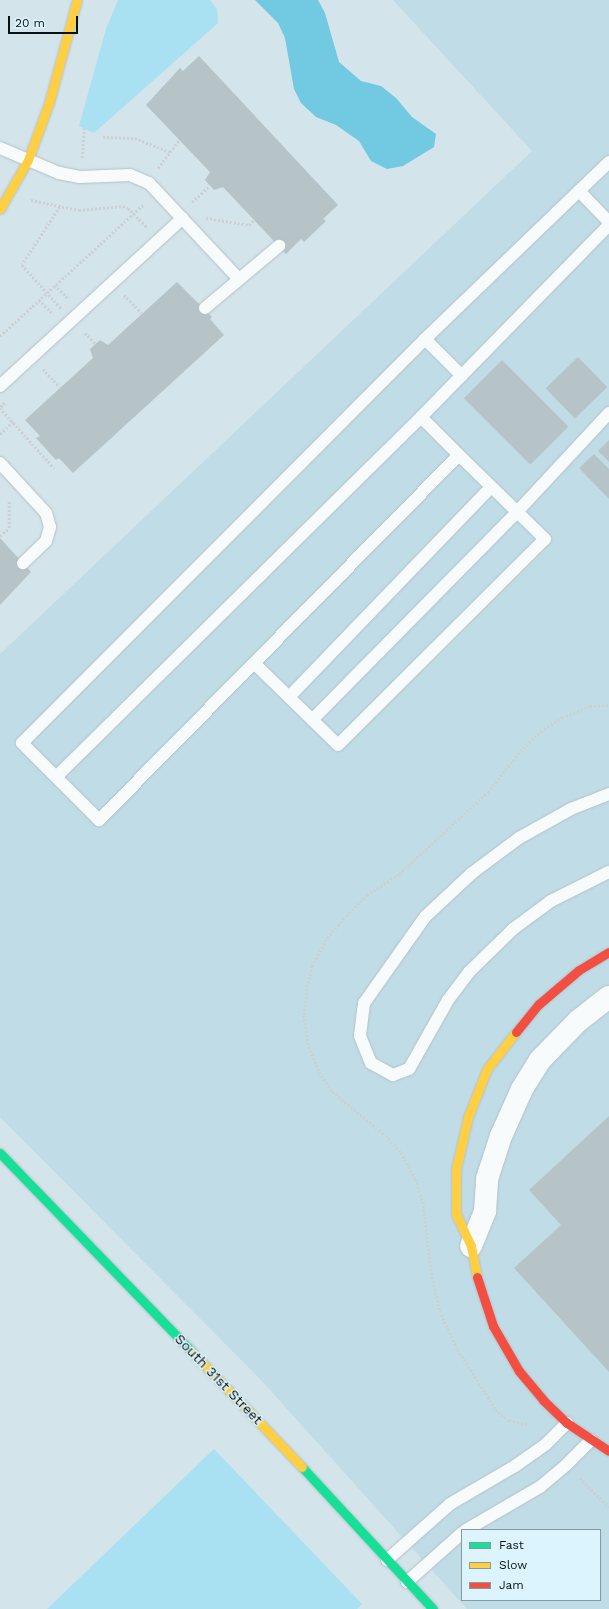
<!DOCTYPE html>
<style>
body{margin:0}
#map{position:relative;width:609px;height:1609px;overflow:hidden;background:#d3e4ea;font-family:"Work Sans",sans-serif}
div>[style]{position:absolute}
.built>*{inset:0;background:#c0dde7}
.green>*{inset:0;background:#a9e0f2}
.water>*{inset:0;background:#71c9e2}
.building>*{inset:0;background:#b6c3c7;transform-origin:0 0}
.path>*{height:2.5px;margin-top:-1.25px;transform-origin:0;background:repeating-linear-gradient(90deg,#ccd0d2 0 2px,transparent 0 4px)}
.roads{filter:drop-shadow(0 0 1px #b4c1c6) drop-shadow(0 0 1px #b4c1c6)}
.lane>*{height:12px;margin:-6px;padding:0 6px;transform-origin:6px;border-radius:6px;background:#f8fbfc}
.street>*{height:22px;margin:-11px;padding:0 11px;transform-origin:11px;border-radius:11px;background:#f8fbfc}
.fast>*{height:9px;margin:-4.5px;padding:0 4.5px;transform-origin:4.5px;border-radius:4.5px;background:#16e098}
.slow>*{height:9px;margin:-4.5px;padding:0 4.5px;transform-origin:4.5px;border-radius:4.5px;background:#ffcf43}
.jam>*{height:9px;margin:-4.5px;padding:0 4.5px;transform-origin:4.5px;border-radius:4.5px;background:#f24e42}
span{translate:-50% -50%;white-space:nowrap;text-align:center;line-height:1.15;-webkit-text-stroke:3px #dcf4fd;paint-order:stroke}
.street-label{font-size:14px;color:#071215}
.legend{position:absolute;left:461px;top:1529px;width:140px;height:72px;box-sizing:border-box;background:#dcf4fd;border:1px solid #879aa0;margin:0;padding:5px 7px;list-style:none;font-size:12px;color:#071215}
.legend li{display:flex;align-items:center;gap:8px;height:20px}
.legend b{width:20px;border:1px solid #879aa0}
.scale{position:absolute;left:8px;top:16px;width:70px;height:18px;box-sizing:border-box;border:2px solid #071215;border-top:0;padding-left:5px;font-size:12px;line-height:14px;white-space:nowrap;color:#071215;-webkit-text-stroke:3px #dcf4fd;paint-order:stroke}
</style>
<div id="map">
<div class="built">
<div style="clip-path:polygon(evenodd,393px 0,609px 0,609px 1609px,467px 1609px,261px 1380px,0 1117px,0 654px,532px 151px,393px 0,462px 1530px,600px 1530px,600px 1600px,462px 1600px,462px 1530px)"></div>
</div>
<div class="green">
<div style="clip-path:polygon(118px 0,210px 0,217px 9px,218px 23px,94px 133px,79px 126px,106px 29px)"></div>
<div style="clip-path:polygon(214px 1449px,362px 1604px,357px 1609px,47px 1609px)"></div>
</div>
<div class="water">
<div style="clip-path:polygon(255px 0,318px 0,325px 13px,339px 62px,361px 81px,381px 86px,396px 98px,412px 117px,436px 134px,434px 147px,403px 166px,387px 169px,371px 161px,359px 141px,336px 125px,316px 117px,301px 103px,294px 89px,285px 38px,278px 23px)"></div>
</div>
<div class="building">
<div style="clip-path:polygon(199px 56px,338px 205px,323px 219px,326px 221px,304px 242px,301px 239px,286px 254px,223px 187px,214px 190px,205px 180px,210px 172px,146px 105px,180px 68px,183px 71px)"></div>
<div style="clip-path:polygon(177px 282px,212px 317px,210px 319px,224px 335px,73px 473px,59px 458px,56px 460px,36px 438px,40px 436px,25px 420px,93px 358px,90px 349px,100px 340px,108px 345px)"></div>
<div style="left:578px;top:357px;width:42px;height:45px;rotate:46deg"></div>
<div style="left:502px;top:360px;width:94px;height:54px;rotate:45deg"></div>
<div style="clip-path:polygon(609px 440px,609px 462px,598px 451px)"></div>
<div style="clip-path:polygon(594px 454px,609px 469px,609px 499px,579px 468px)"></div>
<div style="clip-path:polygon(0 538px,31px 572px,0 605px)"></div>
<div style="clip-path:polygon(609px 1116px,609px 1372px,514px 1268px,561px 1225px,529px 1190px)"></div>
</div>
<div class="path">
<div style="left:103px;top:137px;width:32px;rotate:2deg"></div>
<div style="left:135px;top:138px;width:37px;rotate:22deg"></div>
<div style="left:82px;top:158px;width:30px;rotate:-86deg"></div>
<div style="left:158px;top:168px;width:35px;rotate:-53deg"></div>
<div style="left:31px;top:200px;width:49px;rotate:11.8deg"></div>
<div style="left:79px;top:210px;width:44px;rotate:-5.2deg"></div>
<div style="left:123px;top:206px;width:5px;rotate:22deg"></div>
<div style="left:128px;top:208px;width:28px;rotate:45deg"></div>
<div style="left:192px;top:202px;width:24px;rotate:-42deg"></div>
<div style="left:60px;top:207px;width:69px;rotate:123.2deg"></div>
<div style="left:22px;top:265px;width:58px;rotate:47.8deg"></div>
<div style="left:206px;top:218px;width:44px;rotate:9.2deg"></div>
<div style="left:249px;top:225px;width:7px;rotate:-45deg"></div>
<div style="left:55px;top:285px;width:20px;rotate:45deg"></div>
<div style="left:124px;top:295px;width:25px;rotate:45deg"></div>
<div style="left:39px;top:300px;width:20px;rotate:45deg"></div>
<div style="left:85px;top:333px;width:16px;rotate:45deg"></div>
<div style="left:0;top:336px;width:195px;rotate:-42.5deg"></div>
<div style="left:43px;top:369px;width:25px;rotate:47deg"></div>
<div style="left:5px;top:403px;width:7px;rotate:135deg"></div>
<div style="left:0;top:408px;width:81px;rotate:48deg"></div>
<div style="left:0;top:434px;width:18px;rotate:-43deg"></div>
<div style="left:0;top:536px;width:12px;rotate:-42deg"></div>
<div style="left:9px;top:528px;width:27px;rotate:-90deg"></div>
<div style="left:527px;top:1425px;width:18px;rotate:-167deg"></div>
<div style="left:509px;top:1421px;width:15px;rotate:-143deg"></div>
<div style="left:497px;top:1412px;width:75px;rotate:-122.4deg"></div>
<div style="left:457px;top:1349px;width:43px;rotate:-114.8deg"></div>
<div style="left:439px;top:1310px;width:44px;rotate:-101.8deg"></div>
<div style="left:430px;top:1267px;width:63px;rotate:-96.3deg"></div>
<div style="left:423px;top:1204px;width:26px;rotate:-108deg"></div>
<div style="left:415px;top:1179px;width:31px;rotate:-119deg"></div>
<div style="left:400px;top:1152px;width:25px;rotate:-133deg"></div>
<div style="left:383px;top:1134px;width:67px;rotate:-140.4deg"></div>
<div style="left:331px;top:1091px;width:24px;rotate:-123deg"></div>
<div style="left:318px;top:1071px;width:28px;rotate:-111deg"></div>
<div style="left:308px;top:1045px;width:30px;rotate:-98deg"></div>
<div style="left:304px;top:1015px;width:28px;rotate:-84deg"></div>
<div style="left:307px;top:987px;width:22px;rotate:-77deg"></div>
<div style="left:312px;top:966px;width:32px;rotate:-62deg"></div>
<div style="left:327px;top:938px;width:29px;rotate:-49deg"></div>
<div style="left:346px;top:916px;width:30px;rotate:-45deg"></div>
<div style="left:367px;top:895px;width:38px;rotate:-33deg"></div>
<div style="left:399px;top:874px;width:121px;rotate:-42.7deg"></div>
<div style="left:488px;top:792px;width:52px;rotate:-52deg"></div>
<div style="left:520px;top:751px;width:33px;rotate:-43deg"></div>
<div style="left:544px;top:729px;width:22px;rotate:-34deg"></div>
<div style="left:562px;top:717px;width:30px;rotate:-21deg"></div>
<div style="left:590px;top:706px;width:19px;rotate:-3deg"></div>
<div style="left:580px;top:1478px;width:41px;rotate:45deg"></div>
</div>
<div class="roads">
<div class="lane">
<div style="left:0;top:148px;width:64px;rotate:23deg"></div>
<div style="left:59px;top:173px;width:21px;rotate:11deg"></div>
<div style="left:80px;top:177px;width:50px;rotate:-2.3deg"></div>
<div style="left:130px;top:175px;width:21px;rotate:23deg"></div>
<div style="left:149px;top:183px;width:130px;rotate:46.9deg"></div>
<div style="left:609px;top:162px;width:42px;rotate:136deg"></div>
<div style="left:579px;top:191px;width:43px;rotate:45.9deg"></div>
<div style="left:205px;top:308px;width:97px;rotate:-40deg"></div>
<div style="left:425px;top:339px;width:52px;rotate:45deg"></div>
<div style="left:0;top:386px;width:248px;rotate:-42.6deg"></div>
<div style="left:421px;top:417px;width:269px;rotate:-45.6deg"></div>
<div style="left:0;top:463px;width:68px;rotate:47.4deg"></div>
<div style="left:46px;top:513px;width:15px;rotate:74deg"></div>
<div style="left:50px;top:527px;width:15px;rotate:106deg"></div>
<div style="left:46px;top:541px;width:32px;rotate:136deg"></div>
<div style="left:254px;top:663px;width:117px;rotate:44.3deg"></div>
<div style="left:338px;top:745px;width:292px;rotate:-44.9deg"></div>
<div style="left:545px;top:539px;width:120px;rotate:-135.7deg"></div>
<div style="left:459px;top:455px;width:513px;rotate:134.6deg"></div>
<div style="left:99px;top:820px;width:109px;rotate:-135deg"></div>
<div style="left:22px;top:743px;width:571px;rotate:-45.07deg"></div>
<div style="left:425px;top:339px;width:214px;rotate:-43.9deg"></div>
<div style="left:289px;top:697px;width:291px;rotate:-46.1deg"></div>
<div style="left:312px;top:720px;width:292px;rotate:-45.4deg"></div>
<div style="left:517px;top:512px;width:135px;rotate:-47.1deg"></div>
<div style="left:56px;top:777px;width:513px;rotate:-44.6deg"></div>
<div style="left:421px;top:417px;width:54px;rotate:45deg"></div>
<div style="left:609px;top:794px;width:41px;rotate:158.5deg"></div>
<div style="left:571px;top:809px;width:60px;rotate:150.9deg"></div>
<div style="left:519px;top:838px;width:59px;rotate:143.3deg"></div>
<div style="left:472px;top:873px;width:64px;rotate:136.9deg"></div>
<div style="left:425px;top:917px;width:105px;rotate:125.3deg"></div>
<div style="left:364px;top:1003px;width:33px;rotate:97deg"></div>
<div style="left:360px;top:1036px;width:29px;rotate:68deg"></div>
<div style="left:371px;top:1063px;width:25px;rotate:29deg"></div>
<div style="left:393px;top:1075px;width:17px;rotate:-21deg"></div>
<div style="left:409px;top:1069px;width:79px;rotate:-60.5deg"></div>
<div style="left:448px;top:1000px;width:35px;rotate:-53deg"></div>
<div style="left:469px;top:972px;width:62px;rotate:-44.3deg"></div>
<div style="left:513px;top:929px;width:47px;rotate:-36.4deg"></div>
<div style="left:551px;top:901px;width:65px;rotate:-26.6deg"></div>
<div style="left:466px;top:1530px;width:86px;rotate:-30.2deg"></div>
<div style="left:540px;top:1487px;width:35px;rotate:-40deg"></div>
<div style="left:567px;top:1464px;width:34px;rotate:-45deg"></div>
<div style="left:387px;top:1560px;width:84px;rotate:-41.6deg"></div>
<div style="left:450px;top:1504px;width:75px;rotate:-30.3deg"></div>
<div style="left:515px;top:1466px;width:38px;rotate:-35deg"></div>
<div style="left:546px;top:1444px;width:30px;rotate:-45deg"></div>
<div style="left:407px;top:1582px;width:74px;rotate:-41.7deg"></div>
</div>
<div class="street">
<div style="left:471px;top:1246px;width:38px;rotate:-68deg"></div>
<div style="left:485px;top:1211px;width:32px;rotate:-86deg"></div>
<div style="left:487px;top:1179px;width:45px;rotate:-72deg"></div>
<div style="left:501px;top:1136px;width:51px;rotate:-65.9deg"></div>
<div style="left:522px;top:1089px;width:34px;rotate:-58deg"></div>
<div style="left:540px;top:1060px;width:54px;rotate:-45.7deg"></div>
<div style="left:578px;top:1021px;width:39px;rotate:-38deg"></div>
</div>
<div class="fast">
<div style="left:0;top:1153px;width:277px;rotate:46deg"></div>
<div style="left:302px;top:1467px;width:193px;rotate:47.3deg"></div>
</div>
<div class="slow">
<div style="left:0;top:209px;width:56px;rotate:-60.3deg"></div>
<div style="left:28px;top:160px;width:61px;rotate:-69.8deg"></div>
<div style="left:49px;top:103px;width:107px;rotate:-74.8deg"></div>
<div style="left:477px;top:1277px;width:32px;rotate:-101deg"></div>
<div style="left:471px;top:1246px;width:35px;rotate:-115deg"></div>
<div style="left:456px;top:1214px;width:45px;rotate:-90deg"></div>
<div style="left:456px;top:1169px;width:53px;rotate:-77deg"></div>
<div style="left:468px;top:1117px;width:52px;rotate:-68.4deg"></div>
<div style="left:487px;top:1069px;width:47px;rotate:-51.9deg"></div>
<div style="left:192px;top:1352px;width:159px;rotate:46.3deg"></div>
</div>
<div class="jam">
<div style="left:516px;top:1032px;width:36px;rotate:-51deg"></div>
<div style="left:539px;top:1004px;width:52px;rotate:-40.4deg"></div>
<div style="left:579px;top:970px;width:35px;rotate:-31deg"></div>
<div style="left:477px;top:1277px;width:52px;rotate:71.9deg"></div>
<div style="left:493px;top:1326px;width:52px;rotate:60deg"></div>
<div style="left:519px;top:1371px;width:38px;rotate:50deg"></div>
<div style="left:543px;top:1400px;width:33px;rotate:44deg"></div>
<div style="left:567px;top:1423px;width:50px;rotate:33.7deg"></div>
</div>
</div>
<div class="street-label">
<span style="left:219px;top:1379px;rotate:46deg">South 31st Street</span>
</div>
<ul class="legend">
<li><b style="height:5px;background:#16e098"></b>Fast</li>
<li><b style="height:5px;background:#ffcf43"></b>Slow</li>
<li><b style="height:5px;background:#f24e42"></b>Jam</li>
</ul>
<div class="scale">20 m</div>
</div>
